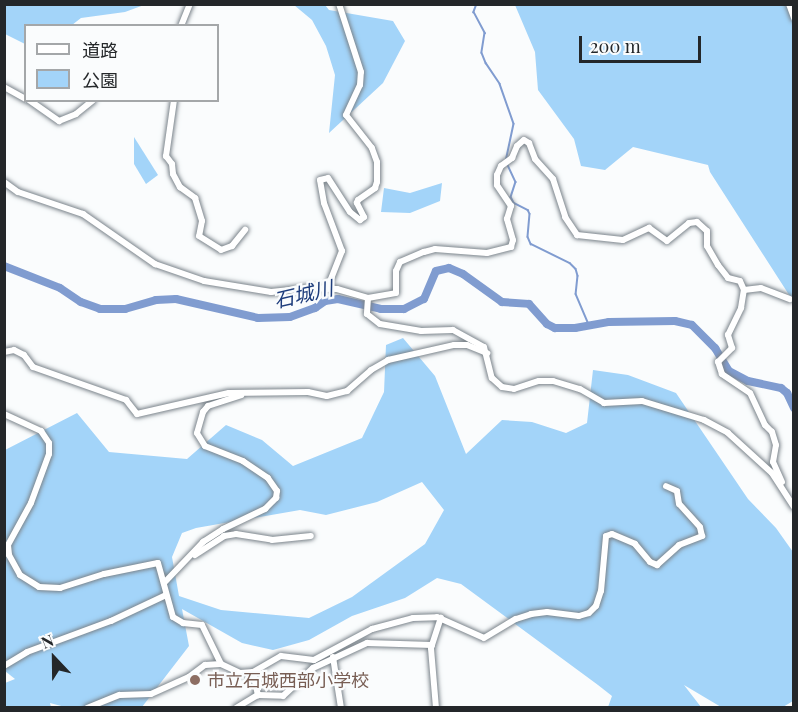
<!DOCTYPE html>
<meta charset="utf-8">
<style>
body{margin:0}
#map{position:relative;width:798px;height:712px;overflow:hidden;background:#fafcfd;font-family:"Playfair Display","Noto Sans JP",serif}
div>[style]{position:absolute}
.green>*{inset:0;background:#a3d4f9}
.stream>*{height:1.5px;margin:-0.75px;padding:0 0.75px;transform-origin:0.75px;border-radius:0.75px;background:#809cd0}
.river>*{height:8px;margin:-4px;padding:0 4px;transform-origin:4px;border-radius:4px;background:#809cd0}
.roads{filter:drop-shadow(0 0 2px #7b848b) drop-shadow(0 0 2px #7b848b)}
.minor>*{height:6px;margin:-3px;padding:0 3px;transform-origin:3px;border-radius:3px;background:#fff}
.dots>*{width:16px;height:16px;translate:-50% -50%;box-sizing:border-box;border:3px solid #fafcfd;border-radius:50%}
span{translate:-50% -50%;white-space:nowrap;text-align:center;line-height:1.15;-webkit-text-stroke:4.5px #fafcfd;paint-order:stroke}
.education-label{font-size:18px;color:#785e54}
.left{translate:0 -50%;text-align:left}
.water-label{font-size:20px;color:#1e3d7c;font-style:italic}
.frame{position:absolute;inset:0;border:6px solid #24272a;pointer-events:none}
.legend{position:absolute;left:24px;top:24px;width:195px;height:78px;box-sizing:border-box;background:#fafcfd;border:2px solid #a4a7a9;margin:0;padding:8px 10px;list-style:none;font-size:18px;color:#24272a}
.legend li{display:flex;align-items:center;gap:12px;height:30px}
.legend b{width:30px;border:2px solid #a4a7a9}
.north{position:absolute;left:24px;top:628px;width:60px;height:60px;-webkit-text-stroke:4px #fafcfd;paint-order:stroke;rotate:338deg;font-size:16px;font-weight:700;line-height:24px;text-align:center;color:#24272a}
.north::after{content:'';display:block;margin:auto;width:21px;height:27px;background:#24272a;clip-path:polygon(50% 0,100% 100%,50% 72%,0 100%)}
.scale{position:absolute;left:579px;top:36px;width:122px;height:27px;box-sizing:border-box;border:3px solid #24272a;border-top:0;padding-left:8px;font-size:18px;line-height:21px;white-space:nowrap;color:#24272a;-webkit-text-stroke:4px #fafcfd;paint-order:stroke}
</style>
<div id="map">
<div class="green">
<div style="clip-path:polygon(4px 5px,144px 4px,144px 5px,125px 12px,81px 18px,72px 25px,26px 26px,25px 44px,5px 34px)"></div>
<div style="clip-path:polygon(294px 5px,325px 5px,329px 10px,393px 21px,405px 41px,383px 83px,329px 133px,335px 75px,326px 46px,312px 20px)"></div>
<div style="clip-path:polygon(515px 5px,793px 5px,793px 301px,710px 172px,708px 165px,633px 147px,605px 170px,581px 166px,574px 139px,538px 90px,535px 52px)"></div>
<div style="clip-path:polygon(134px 137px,158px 175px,146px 184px,134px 164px)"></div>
<div style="clip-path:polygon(442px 183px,440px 201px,410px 213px,381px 212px,384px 188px,410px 193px)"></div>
<div style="clip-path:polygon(evenodd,403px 338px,435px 376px,466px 454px,502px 420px,532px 422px,566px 433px,587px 423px,593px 370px,628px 375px,676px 393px,748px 499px,776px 528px,793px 552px,793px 701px,783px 707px,721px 707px,684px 685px,701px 707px,608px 707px,612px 696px,598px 685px,461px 584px,437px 578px,405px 598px,352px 616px,309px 640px,273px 650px,242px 643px,182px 609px,189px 646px,142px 707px,65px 707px,50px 703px,51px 707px,5px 707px,5px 683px,15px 679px,5px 671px,5px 450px,77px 413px,109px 452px,187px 459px,226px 425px,262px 440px,293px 466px,362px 438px,384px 392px,386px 345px,403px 338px,422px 482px,444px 510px,425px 544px,352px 597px,309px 618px,221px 610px,179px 596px,172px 557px,182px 533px,196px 528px,300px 510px,326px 515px,377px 502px,422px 482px)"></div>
</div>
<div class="stream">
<div style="left:477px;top:4px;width:9px;rotate:111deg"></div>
<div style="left:474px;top:12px;width:24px;rotate:62deg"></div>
<div style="left:485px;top:33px;width:20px;rotate:99deg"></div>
<div style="left:482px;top:53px;width:11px;rotate:68deg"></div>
<div style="left:486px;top:63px;width:25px;rotate:56deg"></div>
<div style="left:500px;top:84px;width:42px;rotate:70.7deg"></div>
<div style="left:514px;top:124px;width:35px;rotate:102deg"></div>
<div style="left:507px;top:163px;width:21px;rotate:65deg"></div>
<div style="left:516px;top:182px;width:16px;rotate:108deg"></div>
<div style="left:511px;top:197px;width:7px;rotate:63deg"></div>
<div style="left:514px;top:203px;width:16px;rotate:27deg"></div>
<div style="left:528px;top:210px;width:4px;rotate:63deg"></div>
<div style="left:530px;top:214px;width:23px;rotate:95deg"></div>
<div style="left:528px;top:237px;width:8px;rotate:67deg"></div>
<div style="left:531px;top:244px;width:43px;rotate:26deg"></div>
<div style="left:570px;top:263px;width:8px;rotate:45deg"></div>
<div style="left:576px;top:269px;width:7px;rotate:74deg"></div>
<div style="left:578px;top:276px;width:18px;rotate:96deg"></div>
<div style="left:576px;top:294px;width:33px;rotate:67deg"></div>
</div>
<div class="river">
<div style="left:4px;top:266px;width:60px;rotate:21.4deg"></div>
<div style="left:60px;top:288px;width:25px;rotate:34deg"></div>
<div style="left:81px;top:302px;width:20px;rotate:20deg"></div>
<div style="left:100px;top:309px;width:25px"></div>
<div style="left:125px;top:309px;width:32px;rotate:-16deg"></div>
<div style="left:156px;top:300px;width:20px;rotate:-3deg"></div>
<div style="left:176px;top:299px;width:84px;rotate:13deg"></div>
<div style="left:258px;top:318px;width:32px;rotate:-2deg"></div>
<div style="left:290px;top:317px;width:27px;rotate:-20deg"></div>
<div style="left:315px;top:308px;width:12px;rotate:-35deg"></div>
<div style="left:325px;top:301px;width:13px;rotate:-9deg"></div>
<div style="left:338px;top:299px;width:44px;rotate:13.1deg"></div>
<div style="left:381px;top:309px;width:23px"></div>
<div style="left:404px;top:309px;width:22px;rotate:-27deg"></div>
<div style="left:424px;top:299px;width:30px;rotate:-67deg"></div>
<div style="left:436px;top:271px;width:13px;rotate:-13deg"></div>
<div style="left:449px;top:268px;width:15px;rotate:23deg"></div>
<div style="left:463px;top:274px;width:48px;rotate:35.7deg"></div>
<div style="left:502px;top:302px;width:27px;rotate:4deg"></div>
<div style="left:529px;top:304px;width:27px;rotate:48deg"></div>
<div style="left:547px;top:324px;width:9px;rotate:27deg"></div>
<div style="left:555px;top:328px;width:20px"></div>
<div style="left:575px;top:328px;width:35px;rotate:-10deg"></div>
<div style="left:609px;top:322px;width:66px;rotate:-0.9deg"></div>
<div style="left:675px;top:321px;width:17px;rotate:13deg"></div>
<div style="left:692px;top:325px;width:33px;rotate:45deg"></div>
<div style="left:715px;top:348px;width:27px;rotate:59deg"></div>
<div style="left:729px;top:371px;width:21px;rotate:28deg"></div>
<div style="left:748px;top:381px;width:34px;rotate:12deg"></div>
<div style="left:781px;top:388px;width:8px;rotate:40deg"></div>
<div style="left:787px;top:393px;width:17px;rotate:65deg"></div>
</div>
<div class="roads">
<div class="minor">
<div style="left:789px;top:4px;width:15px;rotate:70deg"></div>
<div style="left:181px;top:26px;width:24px;rotate:-68deg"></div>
<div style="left:4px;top:87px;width:25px;rotate:29deg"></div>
<div style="left:29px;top:100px;width:37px;rotate:35deg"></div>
<div style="left:59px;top:121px;width:18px;rotate:-22deg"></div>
<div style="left:76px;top:114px;width:22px;rotate:-39deg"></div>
<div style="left:174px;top:100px;width:57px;rotate:98.1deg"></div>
<div style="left:166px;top:156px;width:10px;rotate:53deg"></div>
<div style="left:172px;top:164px;width:10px;rotate:84deg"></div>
<div style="left:173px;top:174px;width:15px;rotate:62deg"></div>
<div style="left:180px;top:187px;width:19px;rotate:36deg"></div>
<div style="left:195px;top:198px;width:24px;rotate:73deg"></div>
<div style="left:202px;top:221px;width:15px;rotate:101deg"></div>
<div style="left:199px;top:236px;width:26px;rotate:32deg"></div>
<div style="left:221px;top:250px;width:12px;rotate:-20deg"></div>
<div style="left:232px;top:246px;width:21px;rotate:-51deg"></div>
<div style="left:4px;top:182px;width:17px;rotate:36deg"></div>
<div style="left:18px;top:192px;width:69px;rotate:18.7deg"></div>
<div style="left:83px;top:214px;width:88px;rotate:34.8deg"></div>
<div style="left:155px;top:264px;width:52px;rotate:19.1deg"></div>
<div style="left:204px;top:281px;width:68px;rotate:9.3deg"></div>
<div style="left:271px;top:292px;width:36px;rotate:-6deg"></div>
<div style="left:307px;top:288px;width:30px;rotate:2deg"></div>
<div style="left:337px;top:289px;width:32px;rotate:16deg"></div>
<div style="left:368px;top:298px;width:28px;rotate:-10deg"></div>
<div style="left:396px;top:293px;width:22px;rotate:-90deg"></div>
<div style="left:396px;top:271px;width:10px;rotate:-66deg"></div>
<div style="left:400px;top:262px;width:26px;rotate:-23deg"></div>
<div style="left:424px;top:252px;width:11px;rotate:-15deg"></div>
<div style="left:435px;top:249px;width:52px;rotate:4.4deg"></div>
<div style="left:487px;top:253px;width:25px;rotate:-14deg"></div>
<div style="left:511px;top:247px;width:7px;rotate:-74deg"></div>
<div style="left:513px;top:240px;width:22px;rotate:-106deg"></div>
<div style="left:507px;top:219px;width:14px;rotate:-73deg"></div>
<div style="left:511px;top:206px;width:25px;rotate:-124deg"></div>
<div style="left:497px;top:185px;width:10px;rotate:-90deg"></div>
<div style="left:497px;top:175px;width:10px;rotate:-66deg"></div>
<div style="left:501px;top:166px;width:14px;rotate:-36deg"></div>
<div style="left:512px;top:158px;width:13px;rotate:-67deg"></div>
<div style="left:517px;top:146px;width:9px;rotate:-41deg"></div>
<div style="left:524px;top:140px;width:6px;rotate:31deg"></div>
<div style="left:529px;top:143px;width:17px;rotate:69deg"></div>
<div style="left:535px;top:159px;width:27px;rotate:48deg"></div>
<div style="left:553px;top:179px;width:40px;rotate:72deg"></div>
<div style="left:565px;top:217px;width:22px;rotate:56deg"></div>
<div style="left:577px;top:235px;width:46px;rotate:6.2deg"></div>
<div style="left:623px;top:240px;width:29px;rotate:-25deg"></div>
<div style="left:649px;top:228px;width:22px;rotate:36deg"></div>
<div style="left:667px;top:241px;width:28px;rotate:-39deg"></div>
<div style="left:689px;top:223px;width:8px;rotate:-7deg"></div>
<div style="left:697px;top:222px;width:13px;rotate:42deg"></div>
<div style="left:707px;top:231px;width:15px;rotate:90deg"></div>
<div style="left:707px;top:246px;width:22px;rotate:60deg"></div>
<div style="left:718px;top:265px;width:16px;rotate:52deg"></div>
<div style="left:728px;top:278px;width:12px;rotate:14deg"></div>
<div style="left:740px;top:281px;width:10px;rotate:66deg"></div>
<div style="left:327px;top:289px;width:41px;rotate:-68.5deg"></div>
<div style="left:342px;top:251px;width:51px;rotate:-110.6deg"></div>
<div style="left:324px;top:203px;width:23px;rotate:-100deg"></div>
<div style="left:320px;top:180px;width:8px;rotate:-14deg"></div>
<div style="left:328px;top:178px;width:40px;rotate:57.1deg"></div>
<div style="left:350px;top:212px;width:13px;rotate:39deg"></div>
<div style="left:360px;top:220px;width:5px;rotate:-37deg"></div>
<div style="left:364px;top:217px;width:16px;rotate:-117deg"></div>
<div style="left:357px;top:203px;width:3px;rotate:-72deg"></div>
<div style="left:358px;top:200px;width:21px;rotate:-35deg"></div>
<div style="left:375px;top:188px;width:6px;rotate:-72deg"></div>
<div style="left:377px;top:182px;width:20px;rotate:-90deg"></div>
<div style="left:377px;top:162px;width:15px;rotate:-110deg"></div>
<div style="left:372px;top:148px;width:42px;rotate:-128.2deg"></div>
<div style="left:346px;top:115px;width:33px;rotate:-65deg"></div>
<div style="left:360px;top:85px;width:13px;rotate:-86deg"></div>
<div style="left:361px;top:72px;width:71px;rotate:-107.9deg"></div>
<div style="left:368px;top:298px;width:16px;rotate:94deg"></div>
<div style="left:367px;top:314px;width:16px;rotate:38deg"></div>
<div style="left:380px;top:324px;width:42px;rotate:9.7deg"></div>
<div style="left:421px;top:331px;width:32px;rotate:-2deg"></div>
<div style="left:453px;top:330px;width:35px;rotate:29deg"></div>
<div style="left:484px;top:347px;width:32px;rotate:76deg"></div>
<div style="left:492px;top:378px;width:13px;rotate:42deg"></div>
<div style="left:502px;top:387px;width:12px;rotate:9deg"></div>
<div style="left:514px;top:389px;width:26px;rotate:-18deg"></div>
<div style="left:539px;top:381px;width:14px"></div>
<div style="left:553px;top:381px;width:28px;rotate:17deg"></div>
<div style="left:580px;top:389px;width:28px;rotate:30deg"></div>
<div style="left:604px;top:403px;width:38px;rotate:-3deg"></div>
<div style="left:642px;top:401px;width:65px;rotate:17deg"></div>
<div style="left:704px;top:420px;width:27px;rotate:28deg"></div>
<div style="left:728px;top:433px;width:59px;rotate:42.3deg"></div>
<div style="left:772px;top:473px;width:40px;rotate:57.1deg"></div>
<div style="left:4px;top:352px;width:10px;rotate:-11deg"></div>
<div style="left:14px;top:350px;width:11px;rotate:27deg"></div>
<div style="left:24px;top:355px;width:15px;rotate:53deg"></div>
<div style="left:33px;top:367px;width:99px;rotate:19.5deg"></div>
<div style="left:126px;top:400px;width:18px;rotate:52deg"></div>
<div style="left:137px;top:414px;width:94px;rotate:-12.9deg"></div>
<div style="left:229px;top:393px;width:79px;rotate:-0.7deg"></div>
<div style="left:308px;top:392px;width:19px;rotate:12deg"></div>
<div style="left:327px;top:396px;width:21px;rotate:-14deg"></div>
<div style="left:347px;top:391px;width:32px;rotate:-41deg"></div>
<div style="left:371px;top:370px;width:20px;rotate:-30deg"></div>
<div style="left:388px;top:360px;width:68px;rotate:-12.8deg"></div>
<div style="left:454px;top:345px;width:13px"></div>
<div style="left:467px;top:345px;width:22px;rotate:22deg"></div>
<div style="left:4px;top:414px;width:41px;rotate:24.7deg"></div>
<div style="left:41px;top:431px;width:14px;rotate:56deg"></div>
<div style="left:49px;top:443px;width:11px;rotate:90deg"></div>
<div style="left:49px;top:454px;width:52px;rotate:110.2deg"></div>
<div style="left:31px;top:503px;width:48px;rotate:118.7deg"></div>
<div style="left:8px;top:545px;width:10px;rotate:84deg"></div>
<div style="left:9px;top:555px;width:23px;rotate:61deg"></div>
<div style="left:20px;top:575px;width:22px;rotate:32deg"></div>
<div style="left:39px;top:587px;width:21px;rotate:3deg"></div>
<div style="left:60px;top:588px;width:46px;rotate:-17.7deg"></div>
<div style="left:104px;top:574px;width:55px;rotate:-11.5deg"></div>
<div style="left:158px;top:563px;width:56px;rotate:74.5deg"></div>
<div style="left:173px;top:617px;width:12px;rotate:31deg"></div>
<div style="left:183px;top:623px;width:19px;rotate:6deg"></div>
<div style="left:202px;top:625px;width:43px;rotate:64deg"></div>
<div style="left:221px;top:664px;width:21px;rotate:25deg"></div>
<div style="left:240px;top:673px;width:13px;rotate:-4deg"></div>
<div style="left:253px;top:672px;width:32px;rotate:-30deg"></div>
<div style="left:281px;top:656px;width:33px;rotate:7deg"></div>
<div style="left:314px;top:660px;width:66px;rotate:-28.1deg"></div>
<div style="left:372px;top:629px;width:42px;rotate:-15deg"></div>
<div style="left:413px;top:618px;width:24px;rotate:-2deg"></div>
<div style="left:437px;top:617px;width:51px;rotate:24.1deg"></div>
<div style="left:484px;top:638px;width:37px;rotate:-31deg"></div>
<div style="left:516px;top:619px;width:16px;rotate:-18deg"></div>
<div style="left:531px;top:614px;width:16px;rotate:-7deg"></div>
<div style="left:547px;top:612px;width:32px;rotate:7deg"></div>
<div style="left:579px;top:616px;width:10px;rotate:-17deg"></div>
<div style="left:589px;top:613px;width:10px;rotate:-45deg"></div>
<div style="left:596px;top:606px;width:16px;rotate:-72deg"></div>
<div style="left:601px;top:591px;width:55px;rotate:-84.8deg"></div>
<div style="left:606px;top:536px;width:6px;rotate:-18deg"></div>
<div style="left:612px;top:534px;width:25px;rotate:23deg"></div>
<div style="left:635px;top:544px;width:23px;rotate:50deg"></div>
<div style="left:650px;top:562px;width:8px;rotate:23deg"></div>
<div style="left:657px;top:565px;width:30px;rotate:-42deg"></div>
<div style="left:679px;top:545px;width:25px;rotate:-21deg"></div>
<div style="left:702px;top:536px;width:9px;rotate:-103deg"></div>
<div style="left:700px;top:527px;width:31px;rotate:-132deg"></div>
<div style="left:679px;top:504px;width:13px;rotate:-99deg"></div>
<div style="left:677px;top:491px;width:12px;rotate:-156deg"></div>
<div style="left:782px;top:482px;width:22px;rotate:-114deg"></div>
<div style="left:773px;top:462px;width:17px;rotate:-80deg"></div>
<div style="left:776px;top:445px;width:14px;rotate:-107deg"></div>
<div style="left:772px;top:432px;width:10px;rotate:-135deg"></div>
<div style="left:765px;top:425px;width:35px;rotate:-115deg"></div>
<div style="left:750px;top:393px;width:34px;rotate:-146deg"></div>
<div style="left:722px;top:374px;width:13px;rotate:-108deg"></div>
<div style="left:718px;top:362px;width:20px;rotate:-45deg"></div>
<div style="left:732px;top:348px;width:14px;rotate:-107deg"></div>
<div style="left:728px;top:335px;width:30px;rotate:-64deg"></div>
<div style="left:741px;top:308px;width:18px;rotate:-81deg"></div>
<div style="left:744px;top:290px;width:17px;rotate:-7deg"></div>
<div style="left:761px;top:288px;width:31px;rotate:21deg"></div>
<div style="left:195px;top:555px;width:35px;rotate:-33deg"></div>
<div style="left:224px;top:536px;width:12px;rotate:-9deg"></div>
<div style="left:236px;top:534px;width:36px;rotate:9deg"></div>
<div style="left:272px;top:540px;width:39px;rotate:-6deg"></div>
<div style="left:164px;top:583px;width:57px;rotate:-46.4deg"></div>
<div style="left:203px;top:542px;width:24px;rotate:-33deg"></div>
<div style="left:223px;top:529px;width:47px;rotate:-25.5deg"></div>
<div style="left:265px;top:509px;width:16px;rotate:-45deg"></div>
<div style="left:276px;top:498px;width:7px;rotate:-82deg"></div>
<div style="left:277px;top:491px;width:16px;rotate:-125deg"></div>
<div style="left:268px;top:478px;width:30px;rotate:-146deg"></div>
<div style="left:243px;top:461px;width:41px;rotate:-158.5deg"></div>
<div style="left:205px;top:446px;width:15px;rotate:-122deg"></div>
<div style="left:197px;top:433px;width:22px;rotate:-74deg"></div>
<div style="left:203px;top:412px;width:8px;rotate:-50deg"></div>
<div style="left:208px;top:406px;width:35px;rotate:-18deg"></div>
<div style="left:333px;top:657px;width:52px;rotate:81.1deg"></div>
<div style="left:4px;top:666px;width:27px;rotate:-31deg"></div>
<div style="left:27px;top:652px;width:90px;rotate:-20.3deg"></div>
<div style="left:111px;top:621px;width:61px;rotate:-25.3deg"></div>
<div style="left:253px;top:672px;width:24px;rotate:78deg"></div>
<div style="left:87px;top:708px;width:35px;rotate:-22deg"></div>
<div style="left:120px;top:695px;width:31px;rotate:-2deg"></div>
<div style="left:151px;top:694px;width:42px;rotate:-24.1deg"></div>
<div style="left:189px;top:677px;width:20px;rotate:-37deg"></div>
<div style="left:205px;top:665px;width:16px;rotate:-4deg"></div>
<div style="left:236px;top:708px;width:26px;rotate:-31deg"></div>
<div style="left:258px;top:695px;width:25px;rotate:2deg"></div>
<div style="left:283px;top:696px;width:41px;rotate:-43deg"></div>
<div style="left:313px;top:668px;width:60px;rotate:-24.8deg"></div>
<div style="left:367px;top:643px;width:65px;rotate:1.8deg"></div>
<div style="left:436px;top:708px;width:60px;rotate:-94.8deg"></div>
<div style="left:431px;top:648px;width:32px;rotate:-72deg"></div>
</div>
</div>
<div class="dots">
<div style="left:195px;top:680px;background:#8d6e63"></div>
</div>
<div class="education-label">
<span class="left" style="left:207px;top:680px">市立石城西部小学校</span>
</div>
<div class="water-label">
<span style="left:303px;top:293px;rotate:-13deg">石城川</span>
</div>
<div class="frame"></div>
<ul class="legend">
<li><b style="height:8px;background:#fff"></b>道路</li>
<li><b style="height:16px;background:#a3d4f9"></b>公園</li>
</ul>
<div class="north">N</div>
<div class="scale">200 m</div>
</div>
